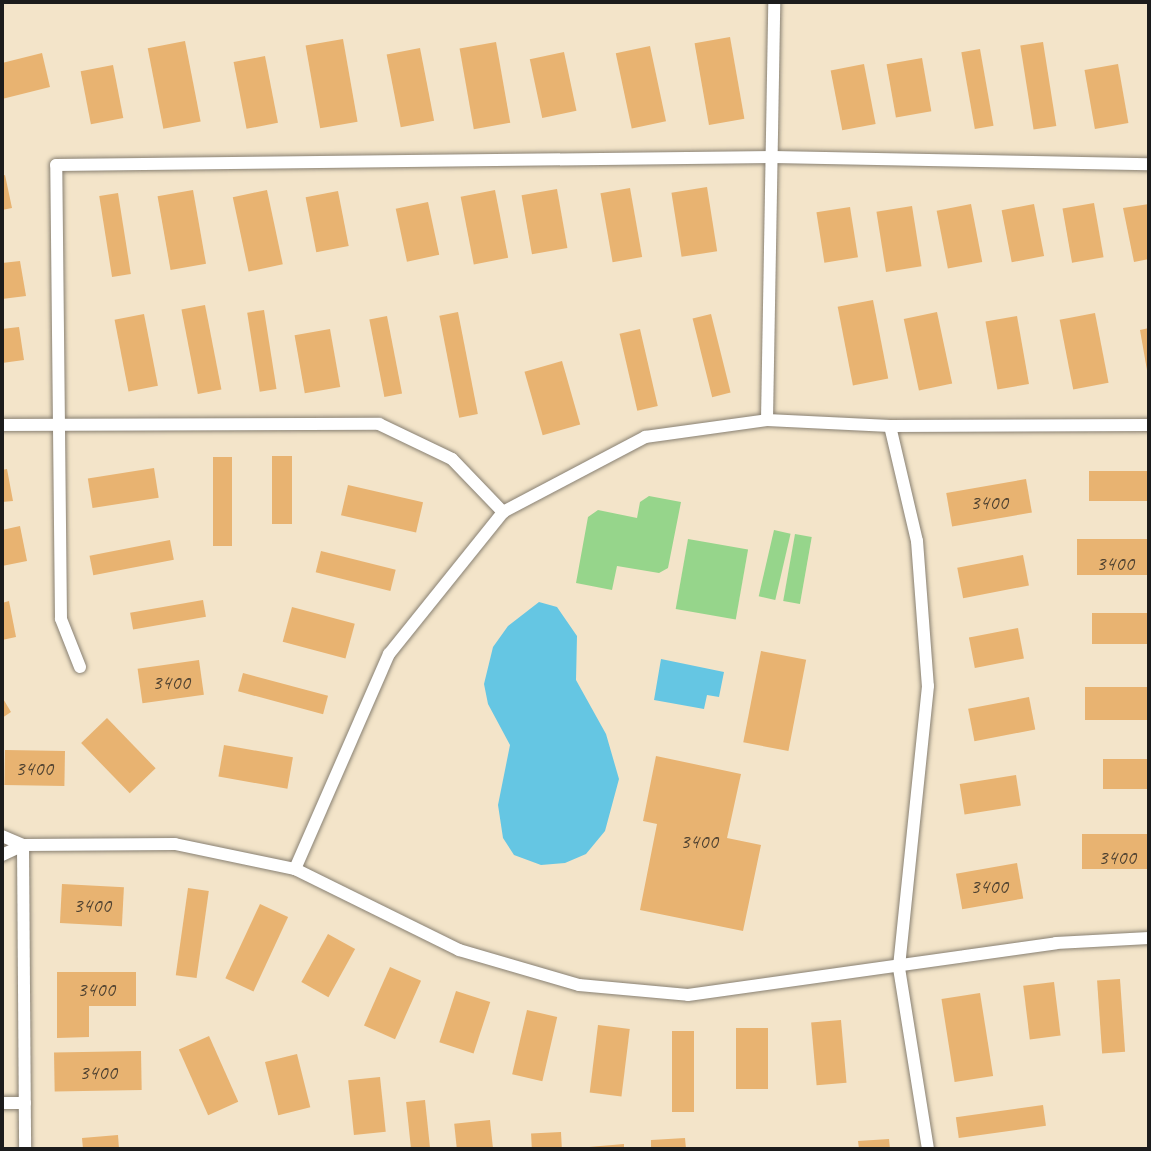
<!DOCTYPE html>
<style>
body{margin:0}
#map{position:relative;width:1151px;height:1151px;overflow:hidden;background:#f3e4c9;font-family:Caveat,sans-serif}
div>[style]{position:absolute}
.green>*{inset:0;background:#96d58b;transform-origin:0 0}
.water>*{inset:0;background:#65c6e3}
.building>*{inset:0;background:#e8b371;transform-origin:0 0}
.roads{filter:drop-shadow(0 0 2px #888072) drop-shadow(0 0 2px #888072)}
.service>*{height:12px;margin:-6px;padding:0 6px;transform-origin:6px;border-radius:6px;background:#fff}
span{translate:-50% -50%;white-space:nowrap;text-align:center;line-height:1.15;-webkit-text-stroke:5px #fdfcf7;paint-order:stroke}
.number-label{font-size:21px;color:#4f4231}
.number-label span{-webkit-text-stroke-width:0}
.frame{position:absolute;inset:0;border:4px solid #1c1c1c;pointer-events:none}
</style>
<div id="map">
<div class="green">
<div style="clip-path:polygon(649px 496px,681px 502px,668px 568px,659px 573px,617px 566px,612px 590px,576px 583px,588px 517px,598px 510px,637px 518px,640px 502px)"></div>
<div style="left:774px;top:530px;width:17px;height:68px;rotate:13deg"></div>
<div style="left:795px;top:534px;width:17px;height:68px;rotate:10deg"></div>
<div style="left:688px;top:539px;width:61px;height:71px;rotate:10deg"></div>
</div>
<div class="water">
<div style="clip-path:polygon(539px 602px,557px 607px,577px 636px,576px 680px,606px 734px,619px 779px,605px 831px,586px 854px,565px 863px,541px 865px,514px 855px,503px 838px,498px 805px,510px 745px,488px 704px,484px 684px,493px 647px,508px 626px)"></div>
<div style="clip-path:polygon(661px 659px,724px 672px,719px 697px,707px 695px,704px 709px,654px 700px)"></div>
</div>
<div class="building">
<div style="left:730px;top:37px;width:83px;height:36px;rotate:80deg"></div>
<div style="left:343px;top:39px;width:84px;height:38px;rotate:80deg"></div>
<div style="left:185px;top:41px;width:82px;height:38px;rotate:79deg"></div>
<div style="left:496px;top:42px;width:82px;height:37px;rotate:80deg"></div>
<div style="left:1043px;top:42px;width:85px;height:23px;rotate:81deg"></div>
<div style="left:650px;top:46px;width:77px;height:35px;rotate:78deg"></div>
<div style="left:420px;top:48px;width:74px;height:34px;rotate:79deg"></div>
<div style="left:980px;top:49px;width:78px;height:19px;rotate:80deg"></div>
<div style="left:564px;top:52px;width:60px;height:35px;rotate:78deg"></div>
<div style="clip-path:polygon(42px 53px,50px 87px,2px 99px,2px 63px)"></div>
<div style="left:265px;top:56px;width:68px;height:32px;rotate:79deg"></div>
<div style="left:922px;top:58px;width:54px;height:36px;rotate:80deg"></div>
<div style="left:864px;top:64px;width:61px;height:34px;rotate:79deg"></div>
<div style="left:1118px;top:64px;width:60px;height:34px;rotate:80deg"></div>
<div style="left:113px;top:65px;width:54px;height:33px;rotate:79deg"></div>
<div style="clip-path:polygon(5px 175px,12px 208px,2px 210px,2px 176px)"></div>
<div style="left:707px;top:187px;width:65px;height:36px;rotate:81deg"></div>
<div style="left:630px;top:188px;width:70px;height:30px;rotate:80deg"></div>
<div style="left:557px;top:189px;width:60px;height:36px;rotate:80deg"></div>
<div style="left:193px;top:190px;width:75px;height:36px;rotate:80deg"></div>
<div style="left:267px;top:190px;width:76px;height:35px;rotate:78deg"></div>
<div style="left:495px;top:190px;width:69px;height:35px;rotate:79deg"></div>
<div style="left:338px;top:191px;width:56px;height:33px;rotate:79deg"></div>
<div style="left:118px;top:193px;width:82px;height:19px;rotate:81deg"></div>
<div style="left:428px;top:202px;width:54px;height:33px;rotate:78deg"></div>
<div style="left:1094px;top:203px;width:55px;height:32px;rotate:80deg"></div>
<div style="left:971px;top:204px;width:59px;height:35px;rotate:79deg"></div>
<div style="left:1034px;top:204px;width:53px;height:33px;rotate:79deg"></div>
<div style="clip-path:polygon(1149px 204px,1149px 259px,1134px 262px,1123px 208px)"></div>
<div style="left:912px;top:206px;width:61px;height:36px;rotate:81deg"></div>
<div style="left:850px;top:207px;width:51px;height:34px;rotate:81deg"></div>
<div style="clip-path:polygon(20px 261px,26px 296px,2px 299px,2px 263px)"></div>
<div style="left:873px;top:300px;width:80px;height:36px;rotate:79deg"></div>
<div style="left:205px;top:305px;width:86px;height:24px;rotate:79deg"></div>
<div style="left:264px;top:310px;width:80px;height:17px;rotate:81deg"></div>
<div style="left:458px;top:312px;width:104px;height:19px;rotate:79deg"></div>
<div style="left:937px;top:312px;width:73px;height:34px;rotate:78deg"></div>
<div style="left:1095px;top:313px;width:71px;height:36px;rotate:79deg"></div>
<div style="left:144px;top:314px;width:73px;height:30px;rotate:79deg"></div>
<div style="left:711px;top:314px;width:81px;height:19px;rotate:76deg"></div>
<div style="left:387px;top:316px;width:79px;height:18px;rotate:79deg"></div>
<div style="left:1017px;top:316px;width:69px;height:32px;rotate:80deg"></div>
<div style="clip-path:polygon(19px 327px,24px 360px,2px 363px,2px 329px)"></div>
<div style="clip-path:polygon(1149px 328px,1149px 376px,1148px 376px,1140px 330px)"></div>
<div style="left:330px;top:329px;width:59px;height:36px;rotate:80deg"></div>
<div style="left:640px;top:329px;width:79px;height:21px;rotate:77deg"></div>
<div style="left:562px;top:361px;width:66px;height:39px;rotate:74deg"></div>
<div style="left:272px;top:456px;width:20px;height:68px"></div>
<div style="left:213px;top:457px;width:19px;height:89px"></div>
<div style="left:154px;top:468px;width:30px;height:67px;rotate:81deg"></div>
<div style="clip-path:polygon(7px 469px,13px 501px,2px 502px,2px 470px)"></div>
<div style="left:1149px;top:471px;width:30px;height:60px;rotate:90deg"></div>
<div style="left:1026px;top:479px;width:34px;height:81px;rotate:80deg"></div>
<div style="left:348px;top:485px;width:77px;height:31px;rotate:13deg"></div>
<div style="clip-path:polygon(20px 526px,27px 561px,2px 566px,2px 530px)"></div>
<div style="left:1149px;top:539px;width:36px;height:72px;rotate:90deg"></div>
<div style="left:170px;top:540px;width:20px;height:82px;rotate:79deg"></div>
<div style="left:321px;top:551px;width:77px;height:22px;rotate:14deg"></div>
<div style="left:1023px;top:555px;width:31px;height:67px;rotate:79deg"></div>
<div style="left:203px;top:600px;width:17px;height:74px;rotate:80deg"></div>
<div style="clip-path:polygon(9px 601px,16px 637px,2px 640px,2px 603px)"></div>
<div style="left:292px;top:607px;width:65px;height:36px;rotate:15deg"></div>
<div style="left:1149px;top:613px;width:31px;height:57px;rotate:90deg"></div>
<div style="left:1018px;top:628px;width:31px;height:50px;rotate:79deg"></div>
<div style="left:761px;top:651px;width:46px;height:93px;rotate:11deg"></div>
<div style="left:199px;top:660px;width:35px;height:62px;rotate:82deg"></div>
<div style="left:243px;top:673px;width:88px;height:19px;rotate:15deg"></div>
<div style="left:1149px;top:687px;width:33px;height:64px;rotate:90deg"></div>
<div style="clip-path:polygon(2px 697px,11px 712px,2px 718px)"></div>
<div style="left:1029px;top:697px;width:33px;height:62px;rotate:79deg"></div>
<div style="left:107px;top:718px;width:70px;height:36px;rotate:46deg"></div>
<div style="left:224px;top:745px;width:70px;height:32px;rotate:10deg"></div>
<div style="left:5px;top:750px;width:60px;height:35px;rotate:1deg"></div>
<div style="clip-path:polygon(656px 756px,741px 774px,727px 838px,761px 845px,743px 931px,640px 910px,657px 824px,643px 821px)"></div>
<div style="left:1149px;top:759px;width:30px;height:46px;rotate:90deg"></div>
<div style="left:1016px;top:775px;width:31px;height:57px;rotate:81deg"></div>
<div style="left:1149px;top:834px;width:35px;height:67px;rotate:90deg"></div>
<div style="left:1017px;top:863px;width:36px;height:62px;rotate:80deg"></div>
<div style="left:62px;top:884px;width:62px;height:39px;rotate:3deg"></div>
<div style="left:188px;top:888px;width:21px;height:88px;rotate:8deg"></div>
<div style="left:260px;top:904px;width:31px;height:82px;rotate:25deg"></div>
<div style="left:328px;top:934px;width:31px;height:55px;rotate:29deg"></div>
<div style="left:390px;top:967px;width:34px;height:64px;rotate:24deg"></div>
<div style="clip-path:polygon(57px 972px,136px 972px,136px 1006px,89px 1006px,89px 1037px,57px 1038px)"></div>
<div style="left:1120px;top:979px;width:73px;height:23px;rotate:86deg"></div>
<div style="left:1054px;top:982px;width:54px;height:31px;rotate:83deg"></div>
<div style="left:456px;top:991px;width:36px;height:54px;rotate:18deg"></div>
<div style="left:980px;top:993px;width:84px;height:39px;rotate:81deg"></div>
<div style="left:527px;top:1010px;width:31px;height:66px;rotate:13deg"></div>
<div style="left:841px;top:1020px;width:63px;height:30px;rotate:85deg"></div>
<div style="left:598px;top:1025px;width:32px;height:68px;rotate:7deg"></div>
<div style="left:768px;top:1028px;width:61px;height:32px;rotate:90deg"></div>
<div style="left:672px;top:1031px;width:22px;height:81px"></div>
<div style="left:209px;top:1036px;width:72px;height:33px;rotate:66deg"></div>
<div style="left:141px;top:1051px;width:39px;height:87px;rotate:89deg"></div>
<div style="left:297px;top:1054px;width:55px;height:33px;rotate:76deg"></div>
<div style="left:380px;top:1077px;width:55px;height:32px;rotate:84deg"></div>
<div style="left:425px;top:1100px;width:49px;height:19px;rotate:84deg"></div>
<div style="left:1043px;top:1105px;width:21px;height:88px;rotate:82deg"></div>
<div style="left:490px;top:1120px;width:29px;height:36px;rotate:84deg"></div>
<div style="left:561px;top:1132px;width:17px;height:30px;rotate:87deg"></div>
<div style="clip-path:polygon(118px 1135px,119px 1149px,83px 1149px,82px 1138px)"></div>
<div style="clip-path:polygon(685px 1138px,686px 1149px,651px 1149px,651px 1140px)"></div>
<div style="clip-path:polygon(889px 1139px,890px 1149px,859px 1149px,858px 1141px)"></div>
<div style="clip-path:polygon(624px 1144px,624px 1149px,589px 1149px,589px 1147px)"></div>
</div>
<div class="roads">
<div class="service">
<div style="left:767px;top:420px;width:418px;rotate:-89deg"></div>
<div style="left:2px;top:425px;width:377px;rotate:-0.2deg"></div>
<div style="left:379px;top:424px;width:81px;rotate:25.6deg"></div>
<div style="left:452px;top:459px;width:74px;rotate:46.1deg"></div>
<div style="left:890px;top:426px;width:118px;rotate:76.8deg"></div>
<div style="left:917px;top:541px;width:145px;rotate:85.7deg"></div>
<div style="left:928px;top:686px;width:283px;rotate:95.9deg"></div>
<div style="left:899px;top:968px;width:183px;rotate:80.9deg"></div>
<div style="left:80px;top:667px;width:52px;rotate:-111.6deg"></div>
<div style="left:61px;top:619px;width:454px;rotate:-90.6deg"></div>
<div style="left:56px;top:165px;width:717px;rotate:-0.64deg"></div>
<div style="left:773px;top:157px;width:376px;rotate:1.1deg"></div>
<div style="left:2px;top:836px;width:23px;rotate:23deg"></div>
<div style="left:23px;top:845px;width:152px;rotate:-0.4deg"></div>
<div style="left:175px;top:844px;width:123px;rotate:11.8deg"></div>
<div style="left:295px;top:869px;width:183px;rotate:26.3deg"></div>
<div style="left:459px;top:950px;width:125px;rotate:16.3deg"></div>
<div style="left:579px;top:985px;width:109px;rotate:5.2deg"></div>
<div style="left:688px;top:995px;width:372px;rotate:-8deg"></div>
<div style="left:1056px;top:943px;width:93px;rotate:-3.1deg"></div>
<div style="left:23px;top:845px;width:304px;rotate:89.6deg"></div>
<div style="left:2px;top:855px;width:23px;rotate:-25deg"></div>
<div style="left:295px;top:869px;width:235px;rotate:-66.4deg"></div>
<div style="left:389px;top:654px;width:182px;rotate:-51.2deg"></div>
<div style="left:503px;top:512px;width:161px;rotate:-27.8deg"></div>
<div style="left:645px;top:437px;width:123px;rotate:-7.9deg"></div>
<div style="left:767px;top:420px;width:123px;rotate:2.8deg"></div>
<div style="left:890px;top:426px;width:259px;rotate:-0.2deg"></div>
<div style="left:2px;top:1103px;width:23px"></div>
</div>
</div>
<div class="number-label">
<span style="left:989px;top:502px">3400</span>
<span style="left:1115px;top:563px">3400</span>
<span style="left:171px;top:682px">3400</span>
<span style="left:34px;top:768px">3400</span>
<span style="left:699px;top:841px">3400</span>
<span style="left:1117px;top:857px">3400</span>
<span style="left:989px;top:886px">3400</span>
<span style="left:92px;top:905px">3400</span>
<span style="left:96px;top:989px">3400</span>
<span style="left:98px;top:1072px">3400</span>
</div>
<div class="frame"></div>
</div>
